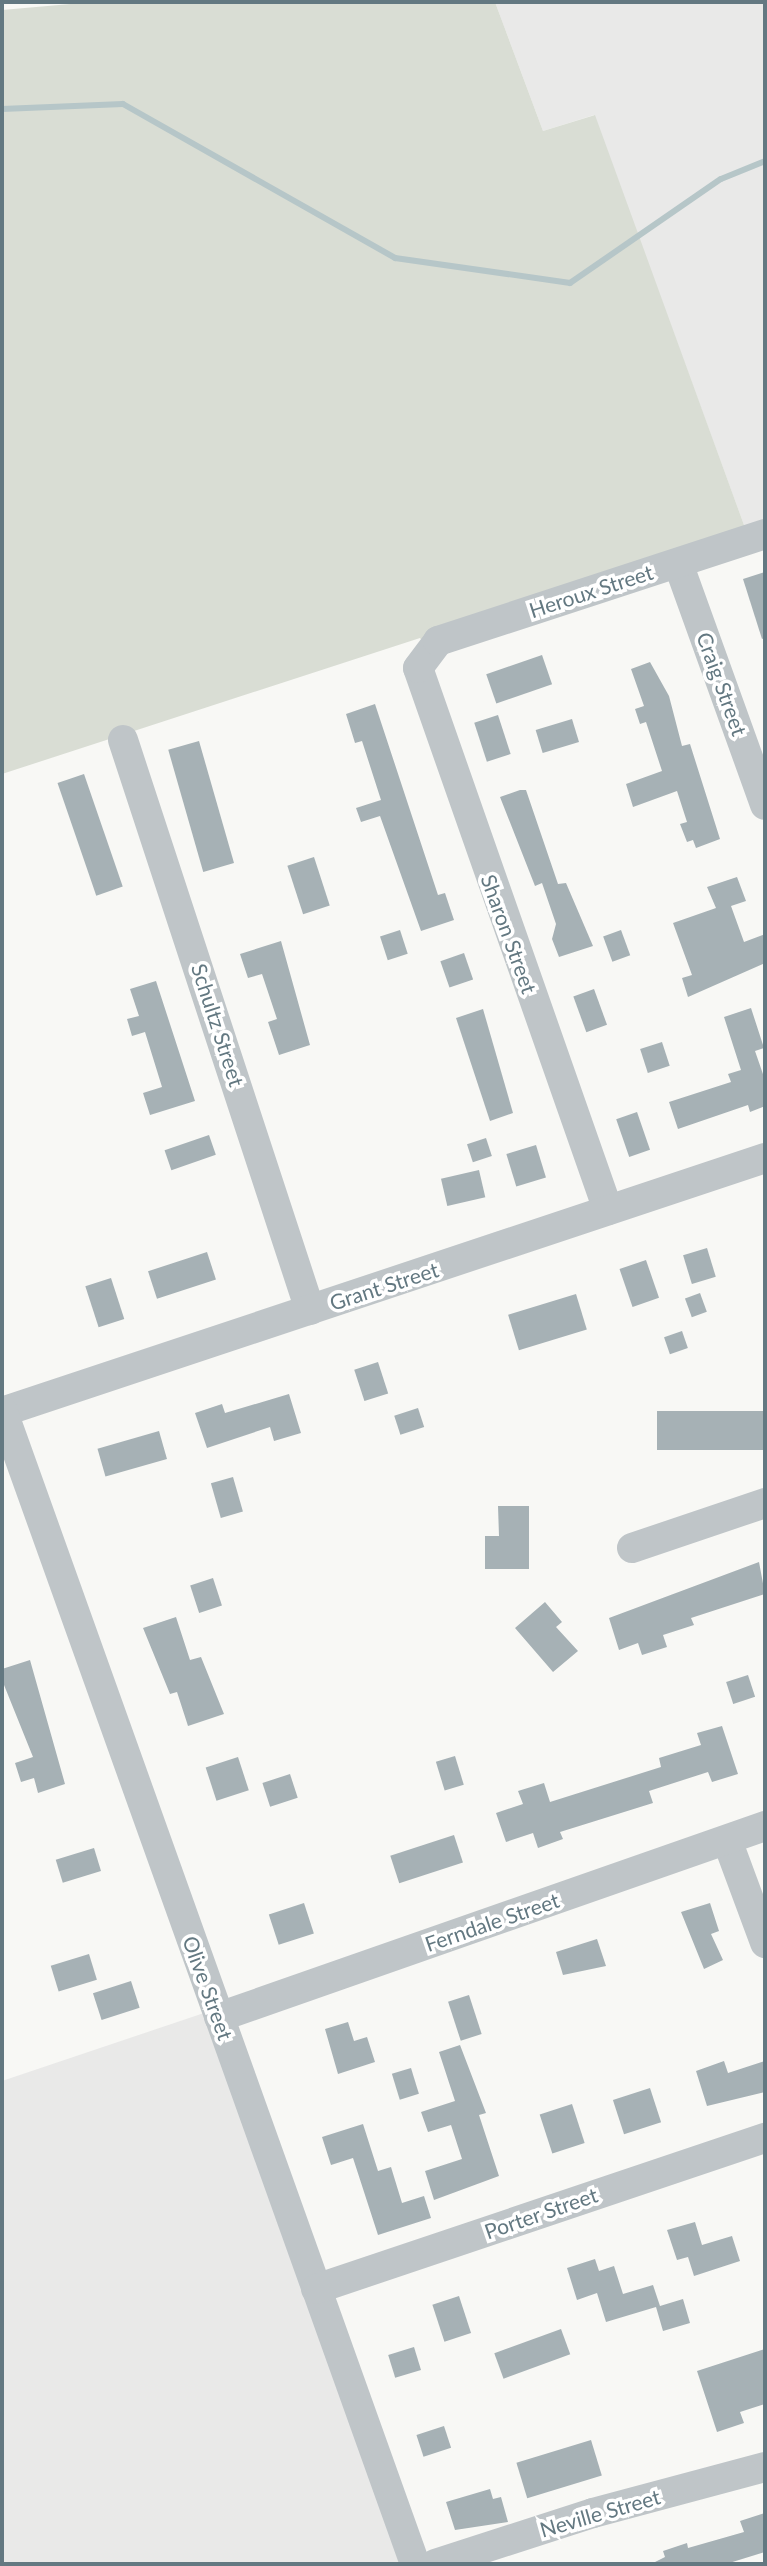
<!DOCTYPE html>
<style>
body{margin:0}
#map{position:relative;width:767px;height:2566px;overflow:hidden;background:#f8f8f5;font-family:Lato,sans-serif}
div>[style]{position:absolute}
.built>*{inset:0;background:#e9e9e8}
.green>*{inset:0;background:#d9ddd4}
.stream>*{height:6px;margin:-3px;padding:0 3px;transform-origin:3px;border-radius:3px;background:#b6c6c8}
.building>*{inset:0;background:#a6b1b5;transform-origin:0 0}
.minor>*{height:30px;margin:-15px;padding:0 15px;transform-origin:15px;border-radius:15px;background:#bfc5c8}
span{translate:-50% -50%;white-space:nowrap;text-align:center;line-height:1.15;-webkit-text-stroke:7px #fff;paint-order:stroke}
.street-label{font-size:21px;color:#637881}
.frame{position:absolute;inset:0;border:4px solid #637881;pointer-events:none}
</style>
<div id="map">
<div class="built">
<div style="clip-path:polygon(495px 2px,765px 2px,765px 530px,748px 536px,594px 115px,543px 131px)"></div>
<div style="clip-path:polygon(204px 2013px,402px 2564px,2px 2564px,2px 2081px)"></div>
</div>
<div class="green">
<div style="clip-path:polygon(93px 2px,495px 2px,543px 131px,595px 115px,748px 536px,425px 645px,420px 638px,2px 774px,2px 10px)"></div>
</div>
<div class="stream">
<div style="left:2px;top:109px;width:121px;rotate:-2.4deg"></div>
<div style="left:123px;top:104px;width:313px;rotate:29.5deg"></div>
<div style="left:395px;top:258px;width:177px;rotate:8.1deg"></div>
<div style="left:570px;top:283px;width:183px;rotate:-34.6deg"></div>
<div style="left:721px;top:179px;width:48px;rotate:-22.2deg"></div>
</div>
<div class="building">
<div style="clip-path:polygon(765px 572px,765px 638px,762px 639px,743px 579px)"></div>
<div style="left:542px;top:655px;width:31px;height:59px;rotate:71deg"></div>
<div style="clip-path:polygon(650px 662px,669px 696px,682px 746px,690px 744px,720px 839px,696px 848px,693px 840px,687px 842px,680px 824px,687px 822px,677px 791px,633px 807px,626px 784px,662px 771px,646px 722px,640px 724px,635px 709px,644px 706px,631px 669px)"></div>
<div style="clip-path:polygon(375px 704px,438px 895px,445px 893px,454px 920px,421px 931px,380px 816px,361px 822px,356px 808px,381px 800px,362px 741px,355px 743px,346px 714px)"></div>
<div style="left:498px;top:715px;width:41px;height:25px;rotate:72deg"></div>
<div style="left:572px;top:719px;width:24px;height:38px;rotate:73deg"></div>
<div style="left:199px;top:741px;width:127px;height:32px;rotate:74deg"></div>
<div style="left:84px;top:774px;width:119px;height:28px;rotate:71deg"></div>
<div style="clip-path:polygon(520px 790px,526px 790px,558px 884px,566px 883px,593px 946px,559px 957px,552px 939px,556px 924px,542px 883px,535px 886px,500px 797px)"></div>
<div style="left:314px;top:857px;width:51px;height:28px;rotate:72deg"></div>
<div style="clip-path:polygon(737px 877px,746px 901px,731px 906px,744px 942px,765px 934px,765px 963px,688px 997px,682px 978px,692px 975px,673px 923px,716px 908px,707px 887px)"></div>
<div style="left:400px;top:930px;width:25px;height:21px;rotate:72deg"></div>
<div style="left:621px;top:930px;width:27px;height:19px;rotate:70deg"></div>
<div style="clip-path:polygon(281px 941px,310px 1045px,279px 1055px,268px 1022px,277px 1019px,262px 974px,248px 978px,240px 954px)"></div>
<div style="left:464px;top:953px;width:28px;height:25px;rotate:71deg"></div>
<div style="clip-path:polygon(156px 981px,195px 1101px,150px 1115px,143px 1093px,162px 1087px,145px 1032px,132px 1036px,127px 1019px,139px 1016px,130px 989px)"></div>
<div style="left:594px;top:989px;width:38px;height:22px;rotate:70deg"></div>
<div style="clip-path:polygon(751px 1008px,764px 1048px,755px 1051px,765px 1080px,765px 1106px,750px 1112px,748px 1105px,678px 1129px,669px 1102px,731px 1082px,728px 1074px,741px 1070px,724px 1017px)"></div>
<div style="clip-path:polygon(483px 1009px,513px 1113px,490px 1121px,456px 1018px)"></div>
<div style="left:662px;top:1042px;width:25px;height:23px;rotate:72deg"></div>
<div style="left:637px;top:1112px;width:40px;height:22px;rotate:71deg"></div>
<div style="left:209px;top:1135px;width:21px;height:47px;rotate:71deg"></div>
<div style="left:486px;top:1138px;width:19px;height:20px;rotate:72deg"></div>
<div style="left:536px;top:1145px;width:34px;height:31px;rotate:73deg"></div>
<div style="left:479px;top:1170px;width:28px;height:39px;rotate:77deg"></div>
<div style="left:707px;top:1248px;width:30px;height:25px;rotate:73deg"></div>
<div style="left:207px;top:1252px;width:29px;height:62px;rotate:72deg"></div>
<div style="left:646px;top:1260px;width:40px;height:28px;rotate:71deg"></div>
<div style="left:111px;top:1278px;width:43px;height:27px;rotate:72deg"></div>
<div style="left:700px;top:1293px;width:20px;height:16px;rotate:70deg"></div>
<div style="left:576px;top:1294px;width:37px;height:71px;rotate:73deg"></div>
<div style="left:682px;top:1331px;width:18px;height:19px;rotate:71deg"></div>
<div style="left:378px;top:1362px;width:33px;height:25px;rotate:72deg"></div>
<div style="clip-path:polygon(289px 1394px,301px 1433px,274px 1441px,270px 1427px,207px 1448px,195px 1413px,222px 1404px,225px 1413px)"></div>
<div style="left:418px;top:1408px;width:20px;height:25px;rotate:72deg"></div>
<div style="left:765px;top:1411px;width:39px;height:108px;rotate:90deg"></div>
<div style="left:159px;top:1431px;width:29px;height:64px;rotate:74deg"></div>
<div style="left:233px;top:1477px;width:36px;height:23px;rotate:74deg"></div>
<div style="clip-path:polygon(498px 1506px,529px 1506px,529px 1569px,485px 1569px,485px 1536px,499px 1536px)"></div>
<div style="clip-path:polygon(759px 1562px,765px 1594px,691px 1618px,694px 1625px,663px 1635px,667px 1647px,642px 1655px,638px 1643px,619px 1650px,609px 1618px)"></div>
<div style="left:213px;top:1578px;width:29px;height:24px;rotate:72deg"></div>
<div style="clip-path:polygon(545px 1602px,562px 1622px,556px 1627px,578px 1651px,553px 1672px,515px 1628px)"></div>
<div style="clip-path:polygon(176px 1617px,190px 1660px,201px 1657px,224px 1714px,188px 1726px,177px 1692px,170px 1694px,143px 1628px)"></div>
<div style="clip-path:polygon(30px 1660px,65px 1784px,38px 1793px,34px 1778px,21px 1782px,15px 1763px,33px 1757px,2px 1680px,2px 1669px)"></div>
<div style="left:748px;top:1675px;width:23px;height:23px;rotate:72deg"></div>
<div style="clip-path:polygon(722px 1726px,738px 1774px,712px 1782px,708px 1772px,649px 1791px,653px 1803px,560px 1832px,563px 1839px,538px 1848px,533px 1833px,506px 1842px,496px 1813px,523px 1804px,518px 1791px,544px 1783px,550px 1802px,661px 1767px,659px 1758px,701px 1745px,697px 1733px)"></div>
<div style="left:455px;top:1756px;width:30px;height:20px;rotate:73deg"></div>
<div style="left:238px;top:1757px;width:35px;height:34px;rotate:72deg"></div>
<div style="left:290px;top:1774px;width:25px;height:29px;rotate:72deg"></div>
<div style="left:454px;top:1835px;width:29px;height:67px;rotate:72deg"></div>
<div style="left:94px;top:1848px;width:24px;height:40px;rotate:73deg"></div>
<div style="left:304px;top:1903px;width:32px;height:37px;rotate:72deg"></div>
<div style="clip-path:polygon(710px 1903px,719px 1931px,711px 1934px,723px 1960px,704px 1969px,681px 1912px)"></div>
<div style="clip-path:polygon(597px 1939px,606px 1966px,563px 1975px,556px 1952px)"></div>
<div style="left:89px;top:1954px;width:27px;height:40px;rotate:73deg"></div>
<div style="left:131px;top:1981px;width:28px;height:40px;rotate:72deg"></div>
<div style="left:469px;top:1995px;width:41px;height:22px;rotate:72deg"></div>
<div style="clip-path:polygon(348px 2022px,354px 2041px,367px 2037px,375px 2062px,338px 2074px,325px 2029px)"></div>
<div style="clip-path:polygon(460px 2045px,486px 2113px,479px 2115px,499px 2176px,434px 2200px,425px 2171px,462px 2159px,451px 2125px,428px 2132px,421px 2112px,455px 2101px,439px 2052px)"></div>
<div style="clip-path:polygon(724px 2061px,728px 2073px,765px 2061px,765px 2092px,707px 2106px,696px 2071px)"></div>
<div style="left:411px;top:2068px;width:27px;height:20px;rotate:73deg"></div>
<div style="left:650px;top:2088px;width:36px;height:39px;rotate:72deg"></div>
<div style="left:572px;top:2104px;width:41px;height:34px;rotate:72deg"></div>
<div style="clip-path:polygon(363px 2124px,378px 2171px,391px 2167px,402px 2203px,424px 2196px,431px 2218px,378px 2235px,353px 2158px,331px 2165px,322px 2137px)"></div>
<div style="clip-path:polygon(695px 2222px,702px 2245px,732px 2236px,740px 2261px,694px 2276px,688px 2257px,677px 2260px,667px 2230px)"></div>
<div style="clip-path:polygon(595px 2259px,599px 2271px,614px 2266px,623px 2294px,653px 2285px,660px 2306px,683px 2299px,690px 2323px,663px 2331px,656px 2307px,606px 2322px,597px 2293px,577px 2300px,567px 2268px)"></div>
<div style="left:459px;top:2296px;width:39px;height:28px;rotate:72deg"></div>
<div style="left:561px;top:2329px;width:27px;height:71px;rotate:70deg"></div>
<div style="left:414px;top:2347px;width:24px;height:27px;rotate:73deg"></div>
<div style="clip-path:polygon(765px 2349px,765px 2404px,740px 2412px,744px 2423px,717px 2432px,697px 2371px)"></div>
<div style="left:444px;top:2426px;width:23px;height:29px;rotate:72deg"></div>
<div style="left:591px;top:2440px;width:37px;height:78px;rotate:73deg"></div>
<div style="clip-path:polygon(490px 2489px,493px 2499px,501px 2497px,508px 2522px,455px 2530px,446px 2502px)"></div>
<div style="clip-path:polygon(765px 2513px,765px 2552px,726px 2564px,651px 2564px,665px 2557px,663px 2551px,687px 2543px,688px 2548px,744px 2532px,740px 2521px)"></div>
</div>
<div class="minor">
<div style="left:678px;top:563px;width:257px;rotate:70.2deg"></div>
<div style="left:123px;top:740px;width:600px;rotate:71.84deg"></div>
<div style="left:608px;top:1210px;width:574px;rotate:-109.32deg"></div>
<div style="left:418px;top:668px;width:34px;rotate:-53deg"></div>
<div style="left:438px;top:641px;width:344px;rotate:-18.1deg"></div>
<div style="left:2px;top:1412px;width:804px;rotate:-18.41deg"></div>
<div style="left:3px;top:1412px;width:1223px;rotate:70.32deg"></div>
<div style="left:632px;top:1548px;width:140px;rotate:-18.7deg"></div>
<div style="left:727px;top:1840px;width:110px;rotate:69.7deg"></div>
<div style="left:219px;top:2017px;width:578px;rotate:-19.28deg"></div>
<div style="left:316px;top:2289px;width:474px;rotate:-18.6deg"></div>
<div style="left:435px;top:2564px;width:166px;rotate:-17.9deg"></div>
<div style="left:593px;top:2513px;width:178px;rotate:-15deg"></div>
</div>
<div class="street-label">
<span style="left:591px;top:591px;rotate:-18deg">Heroux Street</span>
<span style="left:722px;top:684px;rotate:70deg">Craig Street</span>
<span style="left:509px;top:934px;rotate:70deg">Sharon Street</span>
<span style="left:218px;top:1025px;rotate:72deg">Schultz Street</span>
<span style="left:384px;top:1286px;rotate:-18deg">Grant Street</span>
<span style="left:492px;top:1922px;rotate:-19deg">Ferndale Street</span>
<span style="left:208px;top:1988px;rotate:70deg">Olive Street</span>
<span style="left:541px;top:2213px;rotate:-19deg">Porter Street</span>
<span style="left:600px;top:2513px;rotate:-16deg">Neville Street</span>
</div>
<div class="frame"></div>
</div>
